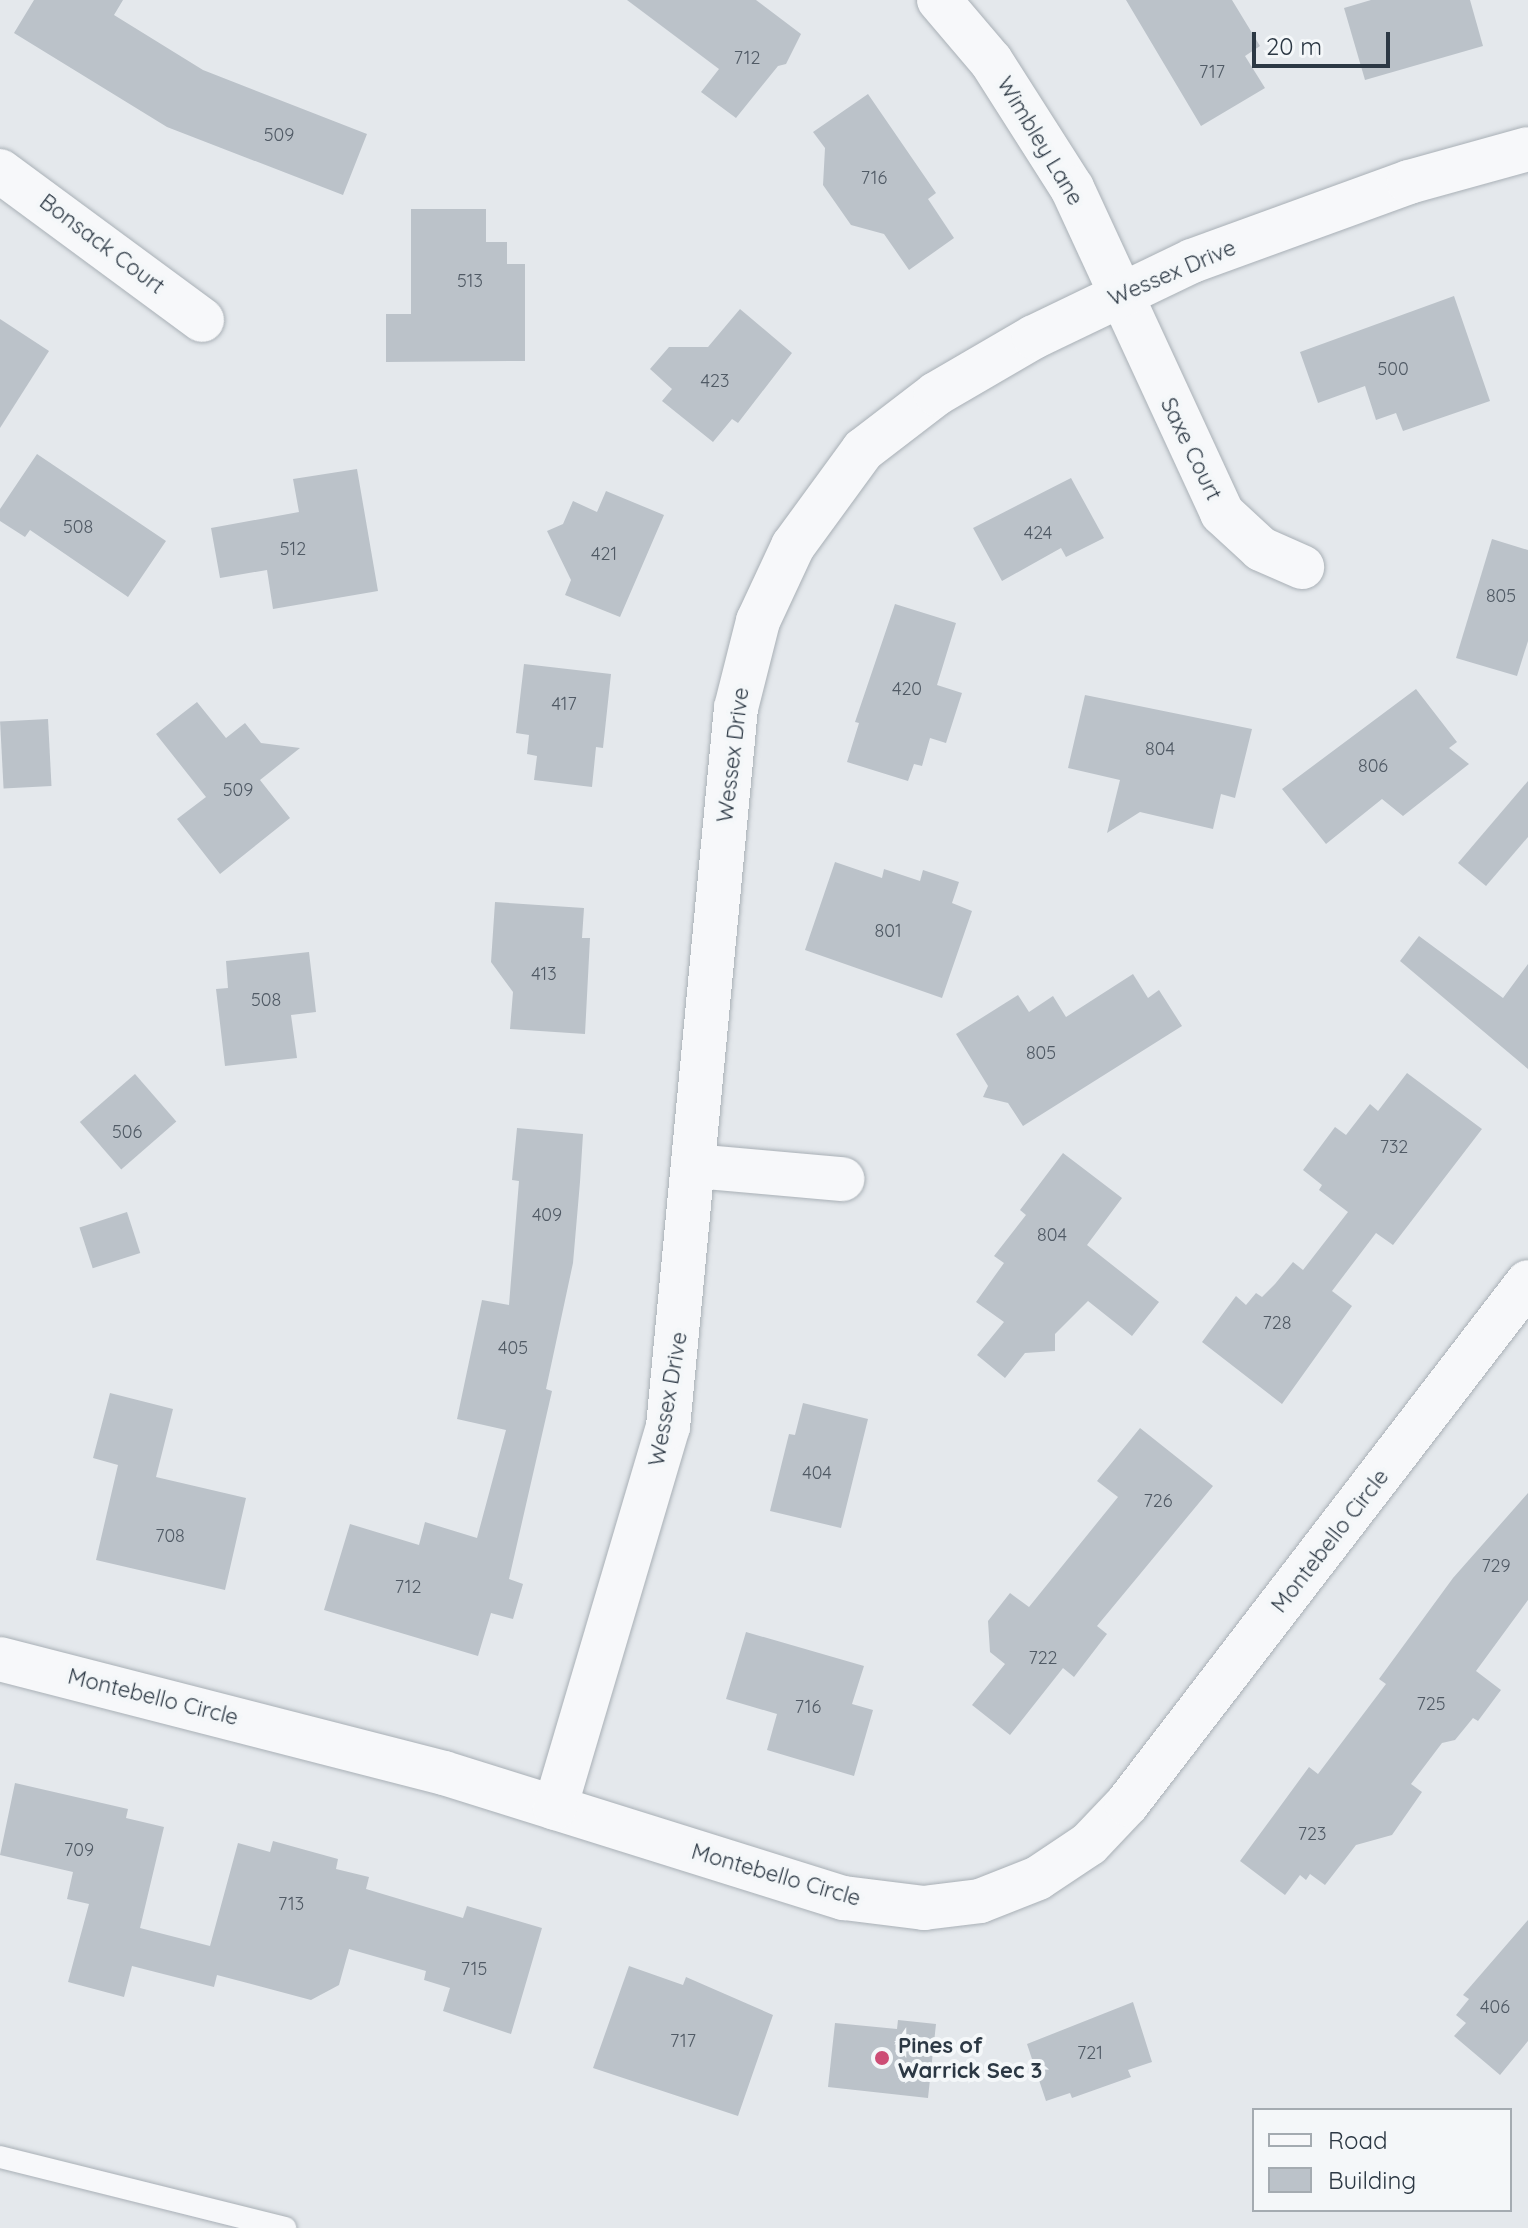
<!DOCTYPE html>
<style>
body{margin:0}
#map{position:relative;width:1528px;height:2228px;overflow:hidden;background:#e4e8ec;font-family:Quicksand,sans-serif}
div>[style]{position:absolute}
.building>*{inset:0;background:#bbc2c9;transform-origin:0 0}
.roads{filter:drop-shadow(0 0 2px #a9b0b6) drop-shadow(0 0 2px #a9b0b6)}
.service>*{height:22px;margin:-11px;padding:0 11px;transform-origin:11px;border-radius:11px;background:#f7f8fa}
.minor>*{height:44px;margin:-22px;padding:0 22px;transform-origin:22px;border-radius:22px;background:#f7f8fa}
.dots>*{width:22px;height:22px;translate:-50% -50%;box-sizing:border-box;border:4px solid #f4f7f9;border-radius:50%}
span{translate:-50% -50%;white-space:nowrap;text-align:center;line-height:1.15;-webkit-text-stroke:8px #f4f7f9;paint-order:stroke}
.number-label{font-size:18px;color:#505a65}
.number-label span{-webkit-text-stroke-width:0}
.street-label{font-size:22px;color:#2c3844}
.poi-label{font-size:22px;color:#2c3844;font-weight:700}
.left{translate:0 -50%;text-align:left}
.legend{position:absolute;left:1252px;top:2108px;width:260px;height:104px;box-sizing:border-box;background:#f4f7f9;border:2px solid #a4abb1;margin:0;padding:10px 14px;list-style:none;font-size:24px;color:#2c3844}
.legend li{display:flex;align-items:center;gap:16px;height:40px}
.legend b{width:40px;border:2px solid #a4abb1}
.scale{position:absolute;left:1252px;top:32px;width:138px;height:36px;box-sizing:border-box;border:4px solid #2c3844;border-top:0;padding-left:10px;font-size:24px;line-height:28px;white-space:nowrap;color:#2c3844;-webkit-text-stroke:6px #f4f7f9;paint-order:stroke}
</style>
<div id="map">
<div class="building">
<div style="clip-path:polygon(34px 0,123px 0,114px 15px,203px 70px,367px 134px,343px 195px,167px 127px,14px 33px)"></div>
<div style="clip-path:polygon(627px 0,756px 0,801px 34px,786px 64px,778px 66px,736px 118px,701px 92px,719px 69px)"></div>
<div style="clip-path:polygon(1126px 0,1232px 0,1260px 46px,1245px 56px,1265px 88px,1201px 126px)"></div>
<div style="clip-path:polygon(1371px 0,1470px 0,1483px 46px,1365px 80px,1344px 8px)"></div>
<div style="clip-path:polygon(868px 94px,936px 193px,928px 199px,954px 238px,909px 270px,884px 234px,851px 225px,823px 185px,825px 148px,813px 132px)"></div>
<div style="clip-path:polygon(411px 209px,486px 209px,486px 242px,507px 242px,507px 264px,525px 264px,525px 361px,386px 362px,386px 314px,411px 314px)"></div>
<div style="clip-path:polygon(1454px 296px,1490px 401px,1403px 431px,1396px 413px,1376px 420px,1365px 386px,1318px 403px,1300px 352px)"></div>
<div style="clip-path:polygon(740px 309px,792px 353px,738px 423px,732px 419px,713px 442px,662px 401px,672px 389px,650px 369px,669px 347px,708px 347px)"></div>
<div style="clip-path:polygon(0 319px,49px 351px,0 428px)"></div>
<div style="clip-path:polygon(37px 454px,166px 541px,128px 597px,30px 530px,25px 537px,0 521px,0 509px)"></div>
<div style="clip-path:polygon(357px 469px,378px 591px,273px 609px,267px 570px,220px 578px,211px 528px,299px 512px,293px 479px)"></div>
<div style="clip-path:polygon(1071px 478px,1104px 538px,1066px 557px,1061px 548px,1002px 581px,973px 528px)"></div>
<div style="clip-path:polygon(606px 491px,664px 515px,620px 617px,565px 595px,571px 580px,547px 531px,563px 524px,573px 501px,597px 512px)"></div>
<div style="clip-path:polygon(1492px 539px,1528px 550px,1528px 641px,1517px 676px,1456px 658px)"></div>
<div style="clip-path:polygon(895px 604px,956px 623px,937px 685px,962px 693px,946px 743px,930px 738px,922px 766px,914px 764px,908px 781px,847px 762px,859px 723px,855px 722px)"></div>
<div style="clip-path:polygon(524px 664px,611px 674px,603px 748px,596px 747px,592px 787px,534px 780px,537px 756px,527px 754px,529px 735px,516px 733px)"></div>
<div style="clip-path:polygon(1416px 689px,1457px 742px,1449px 748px,1469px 764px,1403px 816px,1382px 799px,1326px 844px,1282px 789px)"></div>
<div style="clip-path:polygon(1085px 695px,1252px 729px,1235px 798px,1221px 794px,1213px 829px,1140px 812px,1107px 833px,1120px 780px,1068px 768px)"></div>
<div style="clip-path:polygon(197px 702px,226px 738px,245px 723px,261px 743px,300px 748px,260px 780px,290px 818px,220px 874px,177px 819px,206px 797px,156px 734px)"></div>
<div style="left:48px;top:719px;width:67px;height:48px;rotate:87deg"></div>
<div style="clip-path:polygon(1528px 781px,1528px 837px,1486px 886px,1458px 863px)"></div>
<div style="clip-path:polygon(835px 862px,882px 878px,884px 869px,920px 881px,923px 870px,959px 882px,952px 903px,972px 911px,942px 998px,805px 950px)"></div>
<div style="clip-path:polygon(495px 902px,584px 908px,582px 938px,590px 938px,585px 1034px,510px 1029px,513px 992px,491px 962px)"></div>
<div style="clip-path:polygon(1419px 936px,1503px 998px,1528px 964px,1528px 1069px,1400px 961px)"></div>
<div style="clip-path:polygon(309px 952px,316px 1012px,291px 1015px,297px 1058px,225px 1066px,216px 989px,228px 988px,226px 961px)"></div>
<div style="clip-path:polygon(1133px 974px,1148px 998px,1159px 990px,1182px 1026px,1023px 1126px,1008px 1103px,983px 1097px,988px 1086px,956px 1034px,1018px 995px,1029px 1012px,1053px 996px,1066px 1017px)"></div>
<div style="clip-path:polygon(1407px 1073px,1482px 1129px,1393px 1245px,1376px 1233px,1332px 1291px,1352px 1306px,1282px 1404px,1202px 1342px,1236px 1296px,1246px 1305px,1256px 1293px,1262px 1297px,1275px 1284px,1293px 1262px,1303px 1270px,1348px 1212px,1319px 1190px,1322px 1185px,1303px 1170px,1335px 1127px,1346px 1135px,1370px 1104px,1378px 1111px)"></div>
<div style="left:135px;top:1074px;width:63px;height:73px;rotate:49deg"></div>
<div style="clip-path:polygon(517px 1128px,583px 1134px,580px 1182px,573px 1263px,546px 1389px,552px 1391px,509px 1579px,523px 1584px,513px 1619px,491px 1613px,478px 1656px,324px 1610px,350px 1524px,419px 1545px,425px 1522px,477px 1538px,506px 1430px,457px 1419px,482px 1300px,509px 1305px,519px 1181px,512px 1180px)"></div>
<div style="clip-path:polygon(1063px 1153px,1122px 1198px,1087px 1245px,1159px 1302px,1132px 1336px,1088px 1301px,1055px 1334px,1055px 1351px,1025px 1353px,1005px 1378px,977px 1355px,1004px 1322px,976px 1302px,1004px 1263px,994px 1256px,1026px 1215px,1020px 1210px)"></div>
<div style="left:127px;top:1212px;width:43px;height:50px;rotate:72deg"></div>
<div style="clip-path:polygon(110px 1393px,173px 1409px,156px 1477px,246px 1498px,225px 1590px,96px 1560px,118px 1465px,93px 1458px)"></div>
<div style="clip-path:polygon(803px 1403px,868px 1419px,841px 1528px,770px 1511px,789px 1434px,795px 1435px)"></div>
<div style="clip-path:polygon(1140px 1428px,1213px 1486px,1097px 1626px,1107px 1634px,1074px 1677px,1063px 1668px,1010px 1735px,972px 1705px,1005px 1664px,990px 1652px,988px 1621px,1010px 1593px,1029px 1607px,1118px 1497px,1097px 1481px)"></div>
<div style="clip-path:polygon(1528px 1493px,1528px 1600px,1476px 1671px,1501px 1690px,1478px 1721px,1473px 1718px,1455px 1740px,1442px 1743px,1411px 1784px,1422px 1792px,1392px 1835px,1356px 1845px,1325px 1885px,1310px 1874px,1306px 1880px,1300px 1875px,1285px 1895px,1240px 1861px,1309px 1767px,1318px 1774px,1386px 1684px,1379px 1679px,1453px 1578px)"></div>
<div style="clip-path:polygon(746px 1632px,864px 1666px,852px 1704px,873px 1710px,854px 1776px,767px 1750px,777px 1714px,726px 1699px)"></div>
<div style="clip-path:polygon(15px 1783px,128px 1809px,126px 1818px,164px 1827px,140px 1928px,210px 1946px,238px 1843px,270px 1852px,273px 1841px,338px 1859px,336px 1869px,369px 1877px,366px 1889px,463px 1918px,467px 1906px,542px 1928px,511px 2034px,443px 2011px,450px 1988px,424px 1980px,426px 1971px,349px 1949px,339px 1985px,311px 2000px,217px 1975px,214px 1987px,132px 1966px,124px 1997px,68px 1982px,89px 1904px,67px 1899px,73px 1872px,0 1855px)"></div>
<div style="clip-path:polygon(1528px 1920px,1528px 2041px,1500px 2075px,1454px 2036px,1466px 2023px,1456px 2015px,1469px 1999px,1463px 1995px)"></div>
<div style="clip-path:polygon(629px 1966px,683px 1985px,686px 1977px,773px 2015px,738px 2116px,593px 2068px)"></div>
<div style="clip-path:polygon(1133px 2002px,1152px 2062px,1128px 2070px,1131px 2077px,1072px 2098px,1070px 2093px,1046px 2101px,1027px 2044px)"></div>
<div style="clip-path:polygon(898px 2020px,936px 2024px,928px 2098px,828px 2087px,835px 2023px,897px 2029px)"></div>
</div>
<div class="roads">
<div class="service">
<div style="left:0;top:2157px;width:294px;rotate:14deg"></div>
</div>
<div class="minor">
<div style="left:939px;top:0;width:80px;rotate:49.6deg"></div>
<div style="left:991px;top:61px;width:151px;rotate:57.5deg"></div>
<div style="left:1072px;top:188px;width:358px;rotate:65.2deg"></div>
<div style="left:1222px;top:513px;width:53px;rotate:42.7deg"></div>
<div style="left:1261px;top:549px;width:45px;rotate:23.7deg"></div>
<div style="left:0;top:171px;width:251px;rotate:36.4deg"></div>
<div style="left:695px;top:1166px;width:148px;rotate:5.1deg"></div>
<div style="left:0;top:1659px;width:458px;rotate:14.4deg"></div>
<div style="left:444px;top:1773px;width:419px;rotate:17.4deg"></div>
<div style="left:844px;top:1898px;width:81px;rotate:7.1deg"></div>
<div style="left:924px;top:1908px;width:56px;rotate:-7.1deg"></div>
<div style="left:980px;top:1901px;width:62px;rotate:-21.6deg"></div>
<div style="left:1038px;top:1878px;width:61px;rotate:-33.7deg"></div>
<div style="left:1089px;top:1844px;width:55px;rotate:-46.5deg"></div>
<div style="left:1127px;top:1804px;width:658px;rotate:-52.47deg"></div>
<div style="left:555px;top:1808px;width:397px;rotate:-73.5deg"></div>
<div style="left:668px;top:1427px;width:722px;rotate:-84.6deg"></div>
<div style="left:736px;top:708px;width:90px;rotate:-75.8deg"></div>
<div style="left:758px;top:621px;width:83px;rotate:-65deg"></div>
<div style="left:793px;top:546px;width:119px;rotate:-53.9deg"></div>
<div style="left:863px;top:450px;width:92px;rotate:-37.5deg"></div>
<div style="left:936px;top:394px;width:113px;rotate:-30.2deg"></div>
<div style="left:1034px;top:337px;width:175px;rotate:-25.7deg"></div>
<div style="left:1192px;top:261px;width:231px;rotate:-20deg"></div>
<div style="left:1409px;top:182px;width:123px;rotate:-15.5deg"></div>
</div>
</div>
<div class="dots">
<div style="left:882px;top:2058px;background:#cd4d75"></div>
</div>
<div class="number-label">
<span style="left:747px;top:58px">712</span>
<span style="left:1212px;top:72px">717</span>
<span style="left:279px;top:135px">509</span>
<span style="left:874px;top:178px">716</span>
<span style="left:470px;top:281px">513</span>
<span style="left:1393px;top:369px">500</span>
<span style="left:715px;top:381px">423</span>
<span style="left:78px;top:527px">508</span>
<span style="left:1038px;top:533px">424</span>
<span style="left:293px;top:549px">512</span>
<span style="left:604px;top:554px">421</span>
<span style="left:1501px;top:596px">805</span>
<span style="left:907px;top:689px">420</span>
<span style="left:564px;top:704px">417</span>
<span style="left:1160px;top:749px">804</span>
<span style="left:1373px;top:766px">806</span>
<span style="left:238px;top:790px">509</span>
<span style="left:888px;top:931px">801</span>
<span style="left:544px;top:974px">413</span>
<span style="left:266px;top:1000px">508</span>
<span style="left:1041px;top:1053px">805</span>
<span style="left:127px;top:1132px">506</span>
<span style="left:1394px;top:1147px">732</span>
<span style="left:547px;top:1215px">409</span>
<span style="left:1052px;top:1235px">804</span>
<span style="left:1277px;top:1323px">728</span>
<span style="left:513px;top:1348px">405</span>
<span style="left:817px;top:1473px">404</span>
<span style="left:1158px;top:1501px">726</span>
<span style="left:170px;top:1536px">708</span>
<span style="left:1496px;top:1566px">729</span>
<span style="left:408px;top:1587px">712</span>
<span style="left:1043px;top:1658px">722</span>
<span style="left:1431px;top:1704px">725</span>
<span style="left:808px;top:1707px">716</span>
<span style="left:1312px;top:1834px">723</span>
<span style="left:79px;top:1850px">709</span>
<span style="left:291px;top:1904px">713</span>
<span style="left:474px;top:1969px">715</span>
<span style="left:1495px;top:2007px">406</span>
<span style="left:683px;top:2041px">717</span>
<span style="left:1090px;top:2053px">721</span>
</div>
<div class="street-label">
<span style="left:1040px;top:141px;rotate:59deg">Wimbley Lane</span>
<span style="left:102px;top:244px;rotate:37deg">Bonsack Court</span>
<span style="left:1172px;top:273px;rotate:-23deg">Wessex Drive</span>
<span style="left:1191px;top:449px;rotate:64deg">Saxe Court</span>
<span style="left:733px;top:755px;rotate:-83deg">Wessex Drive</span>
<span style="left:668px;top:1399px;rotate:-80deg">Wessex Drive</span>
<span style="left:1330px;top:1541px;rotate:-52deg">Montebello Circle</span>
<span style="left:153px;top:1697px;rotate:14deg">Montebello Circle</span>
<span style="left:776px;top:1875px;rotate:16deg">Montebello Circle</span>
</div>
<div class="poi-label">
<span class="left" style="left:898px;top:2058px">Pines of<br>Warrick Sec 3</span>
</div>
<ul class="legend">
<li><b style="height:10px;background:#f7f8fa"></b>Road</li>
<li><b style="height:22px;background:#bbc2c9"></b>Building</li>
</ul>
<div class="scale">20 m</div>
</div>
